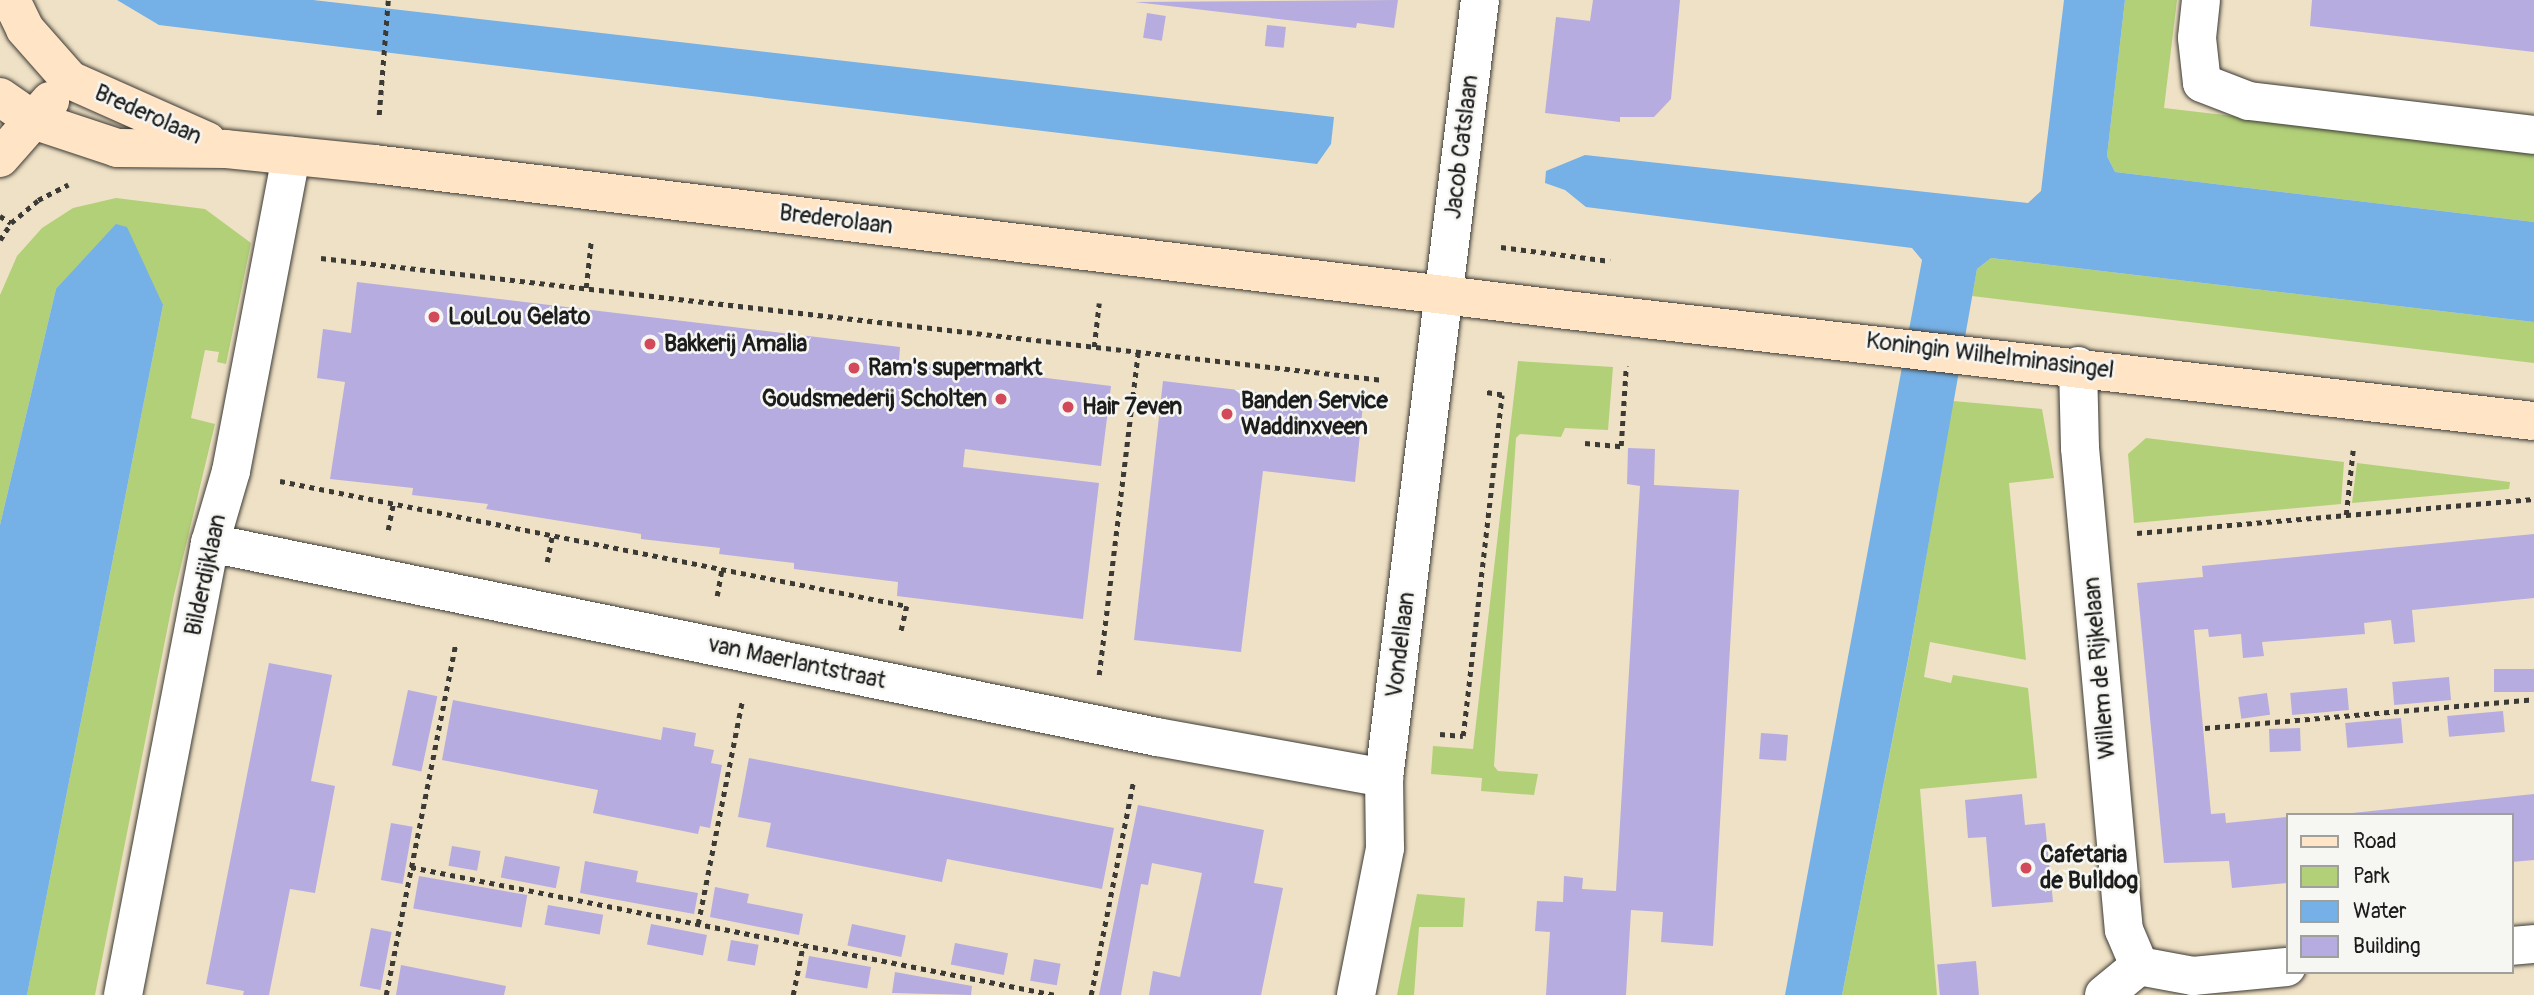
<!DOCTYPE html>
<style>
body{margin:0}
#map{position:relative;width:2534px;height:995px;overflow:hidden;background:#efe1c5;font-family:Pangolin,sans-serif}
div>[style]{position:absolute}
.green>*{inset:0;background:#b2d078}
.water>*{inset:0;background:#75b0e6}
.building>*{inset:0;background:#b6ace0;transform-origin:0 0}
.path>*{height:4.5px;margin-top:-2.25px;transform-origin:0;background:repeating-linear-gradient(90deg,#3c3a35 0 5px,transparent 0 10px)}
.roads{filter:drop-shadow(0 0 2px #3c3a35) drop-shadow(0 0 2px #3c3a35)}
.street>*{height:38px;margin:-19px;padding:0 19px;transform-origin:19px;border-radius:19px;background:#fff}
.secondary>*{height:38px;margin:-19px;padding:0 19px;transform-origin:19px;border-radius:19px;background:#ffe4c6}
.dots>*{width:19px;height:19px;translate:-50% -50%;box-sizing:border-box;border:4px solid #f6f6f2;border-radius:50%}
span{translate:-50% -50%;white-space:nowrap;text-align:center;line-height:1.15;-webkit-text-stroke:5px #f6f6f2;paint-order:stroke}
.street-label{font-size:23px;color:#1c1c1c}
.poi-label{font-size:23px;color:#1c1c1c;font-weight:700}
.left{translate:0 -50%;text-align:left}
.right{translate:-100% -50%;text-align:right}
.legend{position:absolute;left:2286px;top:813px;width:228px;height:161px;box-sizing:border-box;background:#f6f6f2;border:2px solid #9f9f9c;margin:0;padding:9px 12px;list-style:none;font-size:21px;color:#1c1c1c}
.legend li{display:flex;align-items:center;gap:14px;height:35px}
.legend b{width:35px;border:2px solid #9f9f9c}
</style>
<div id="map">
<div class="green">
<div style="clip-path:polygon(2125px 0,2177px 0,2164px 108px,2534px 151px,2534px 222px,2115px 172px,2107px 156px)"></div>
<div style="clip-path:polygon(116px 198px,205px 209px,251px 243px,226px 364px,217px 362px,219px 352px,205px 350px,191px 418px,215px 424px,174px 595px,95px 995px,27px 995px,163px 305px,56px 289px,0 525px,0 295px,17px 256px,42px 228px,73px 208px)"></div>
<div style="clip-path:polygon(1991px 258px,2534px 322px,2534px 363px,1972px 296px,1977px 269px)"></div>
<div style="clip-path:polygon(1518px 361px,1613px 367px,1608px 430px,1565px 428px,1561px 437px,1520px 434px,1516px 438px,1494px 766px,1498px 771px,1538px 774px,1534px 795px,1481px 791px,1482px 778px,1431px 774px,1433px 746px,1473px 749px)"></div>
<div style="clip-path:polygon(1953px 401px,2042px 409px,2054px 478px,2009px 483px,2026px 660px,1930px 642px,1924px 677px,1951px 683px,1953px 675px,2028px 688px,2037px 778px,1920px 789px,1937px 995px,1842px 995px,1909px 656px)"></div>
<div style="clip-path:polygon(2146px 438px,2344px 462px,2341px 504px,2134px 523px,2128px 454px)"></div>
<div style="clip-path:polygon(2357px 463px,2510px 482px,2509px 489px,2352px 503px)"></div>
<div style="clip-path:polygon(1417px 894px,1465px 898px,1463px 927px,1419px 927px,1414px 995px,1397px 995px)"></div>
</div>
<div class="water">
<div style="clip-path:polygon(117px 0,313px 0,1334px 117px,1331px 144px,1317px 164px,159px 25px)"></div>
<div style="clip-path:polygon(2064px 0,2125px 0,2107px 156px,2115px 172px,2534px 222px,2534px 322px,1991px 258px,1977px 269px,1909px 655px,1842px 995px,1785px 995px,1922px 260px,1912px 248px,1586px 207px,1565px 190px,1545px 183px,1546px 171px,1585px 155px,2028px 203px,2041px 191px)"></div>
<div style="clip-path:polygon(116px 224px,127px 227px,163px 305px,27px 995px,0 995px,0 525px,56px 289px)"></div>
</div>
<div class="building">
<div style="clip-path:polygon(1398px 0,1394px 28px,1357px 23px,1356px 28px,1135px 2px)"></div>
<div style="clip-path:polygon(1593px 0,1680px 0,1671px 99px,1654px 117px,1620px 117px,1620px 122px,1545px 113px,1556px 17px,1590px 21px)"></div>
<div style="clip-path:polygon(2312px 0,2534px 0,2534px 52px,2310px 26px)"></div>
<div style="left:1147px;top:13px;width:19px;height:25px;rotate:9deg"></div>
<div style="left:1267px;top:25px;width:19px;height:21px;rotate:6deg"></div>
<div style="clip-path:polygon(357px 282px,900px 347px,899px 360px,1111px 386px,1101px 466px,965px 449px,963px 467px,1099px 483px,1083px 619px,897px 596px,898px 582px,794px 569px,794px 563px,719px 554px,720px 548px,641px 539px,641px 534px,486px 509px,488px 504px,412px 495px,413px 488px,330px 479px,345px 382px,317px 378px,323px 329px,351px 333px)"></div>
<div style="clip-path:polygon(1163px 381px,1363px 405px,1355px 482px,1263px 471px,1241px 652px,1134px 640px)"></div>
<div style="clip-path:polygon(1628px 448px,1655px 449px,1654px 485px,1739px 490px,1713px 946px,1661px 942px,1663px 912px,1631px 910px,1626px 995px,1546px 995px,1550px 932px,1535px 931px,1537px 901px,1563px 902px,1564px 876px,1583px 878px,1582px 889px,1616px 891px,1640px 486px,1627px 484px)"></div>
<div style="clip-path:polygon(2534px 534px,2534px 598px,2412px 610px,2415px 642px,2394px 644px,2391px 620px,2364px 623px,2365px 634px,2262px 642px,2264px 656px,2243px 658px,2241px 634px,2209px 637px,2208px 629px,2194px 630px,2211px 814px,2225px 813px,2226px 823px,2287px 817px,2287px 883px,2232px 888px,2229px 861px,2164px 863px,2137px 583px,2203px 577px,2202px 566px)"></div>
<div style="clip-path:polygon(269px 663px,332px 675px,311px 781px,335px 786px,315px 893px,290px 889px,269px 995px,243px 995px,244px 991px,206px 984px)"></div>
<div style="left:2534px;top:669px;width:23px;height:40px;rotate:90deg"></div>
<div style="left:2449px;top:677px;width:23px;height:57px;rotate:85deg"></div>
<div style="left:2347px;top:688px;width:22px;height:57px;rotate:85deg"></div>
<div style="left:408px;top:690px;width:30px;height:77px;rotate:12deg"></div>
<div style="left:2267px;top:693px;width:22px;height:29px;rotate:82deg"></div>
<div style="clip-path:polygon(453px 700px,661px 740px,663px 727px,696px 733px,694px 746px,714px 750px,711px 763px,722px 765px,710px 828px,700px 826px,698px 834px,593px 813px,598px 790px,442px 760px)"></div>
<div style="left:2503px;top:711px;width:21px;height:56px;rotate:85deg"></div>
<div style="left:2401px;top:718px;width:25px;height:56px;rotate:85deg"></div>
<div style="left:2300px;top:728px;width:23px;height:31px;rotate:88deg"></div>
<div style="left:1761px;top:733px;width:27px;height:26px;rotate:4deg"></div>
<div style="clip-path:polygon(749px 758px,1114px 828px,1102px 889px,947px 859px,942px 882px,766px 847px,771px 823px,738px 817px)"></div>
<div style="clip-path:polygon(2022px 794px,2025px 825px,2045px 823px,2053px 902px,1992px 907px,1986px 837px,1968px 838px,1965px 800px)"></div>
<div style="clip-path:polygon(2534px 794px,2534px 860px,2511px 862px,2511px 815px,2333px 815px)"></div>
<div style="clip-path:polygon(1138px 805px,1264px 830px,1254px 883px,1283px 888px,1261px 995px,1149px 995px,1153px 971px,1180px 977px,1202px 873px,1152px 863px,1148px 885px,1141px 884px,1121px 995px,1099px 995px)"></div>
<div style="left:391px;top:823px;width:22px;height:58px;rotate:10deg"></div>
<div style="left:452px;top:846px;width:29px;height:20px;rotate:10deg"></div>
<div style="left:505px;top:856px;width:56px;height:22px;rotate:11deg"></div>
<div style="clip-path:polygon(585px 861px,638px 871px,636px 882px,698px 893px,694px 914px,580px 893px)"></div>
<div style="left:419px;top:876px;width:110px;height:33px;rotate:10deg"></div>
<div style="clip-path:polygon(715px 887px,749px 894px,747px 903px,803px 914px,799px 935px,710px 917px)"></div>
<div style="left:548px;top:905px;width:56px;height:20px;rotate:10deg"></div>
<div style="left:651px;top:924px;width:57px;height:21px;rotate:11deg"></div>
<div style="left:852px;top:924px;width:55px;height:22px;rotate:12deg"></div>
<div style="left:371px;top:928px;width:21px;height:59px;rotate:11deg"></div>
<div style="left:731px;top:940px;width:28px;height:21px;rotate:10deg"></div>
<div style="left:955px;top:943px;width:54px;height:22px;rotate:11deg"></div>
<div style="left:809px;top:956px;width:63px;height:22px;rotate:10deg"></div>
<div style="left:1034px;top:959px;width:27px;height:22px;rotate:10deg"></div>
<div style="left:1976px;top:961px;width:34px;height:39px;rotate:85deg"></div>
<div style="clip-path:polygon(401px 965px,506px 986px,504px 995px,396px 995px)"></div>
<div style="clip-path:polygon(895px 972px,972px 986px,971px 995px,892px 993px)"></div>
</div>
<div class="path">
<div style="left:379px;top:115px;width:115px;rotate:-85.5deg"></div>
<div style="left:0;top:216px;width:13px;rotate:32deg"></div>
<div style="left:0;top:240px;width:20px;rotate:-57deg"></div>
<div style="left:11px;top:223px;width:35px;rotate:-40deg"></div>
<div style="left:38px;top:200px;width:34px;rotate:-27deg"></div>
<div style="left:1501px;top:247px;width:110px;rotate:7.3deg"></div>
<div style="left:321px;top:258px;width:1069px;rotate:6.55deg"></div>
<div style="left:586px;top:288px;width:47px;rotate:-83.9deg"></div>
<div style="left:1094px;top:347px;width:44px;rotate:-83.5deg"></div>
<div style="left:1585px;top:443px;width:36px;rotate:5deg"></div>
<div style="left:1621px;top:446px;width:80px;rotate:-86.4deg"></div>
<div style="left:280px;top:481px;width:639px;rotate:11.27deg"></div>
<div style="left:907px;top:606px;width:27px;rotate:103deg"></div>
<div style="left:2346px;top:515px;width:65px;rotate:-83.9deg"></div>
<div style="left:388px;top:530px;width:26px;rotate:-79deg"></div>
<div style="left:2137px;top:533px;width:398px;rotate:-4.9deg"></div>
<div style="left:547px;top:562px;width:26px;rotate:-79deg"></div>
<div style="left:717px;top:596px;width:27px;rotate:-80deg"></div>
<div style="left:1099px;top:675px;width:325px;rotate:-83.1deg"></div>
<div style="left:2205px;top:728px;width:330px;rotate:-5deg"></div>
<div style="left:1440px;top:734px;width:23px;rotate:5deg"></div>
<div style="left:1463px;top:736px;width:343px;rotate:-83.5deg"></div>
<div style="left:1502px;top:395px;width:19px;rotate:-171deg"></div>
<div style="left:411px;top:867px;width:657px;rotate:11.24deg"></div>
<div style="left:698px;top:924px;width:226px;rotate:-78.8deg"></div>
<div style="left:386px;top:995px;width:356px;rotate:-78.8deg"></div>
<div style="left:793px;top:995px;width:51px;rotate:-78.7deg"></div>
<div style="left:1091px;top:995px;width:216px;rotate:-78.8deg"></div>
</div>
<div class="roads">
<div class="street">
<div style="left:2201px;top:0;width:38px;rotate:96deg"></div>
<div style="left:2197px;top:38px;width:45px;rotate:83.7deg"></div>
<div style="left:2202px;top:83px;width:50px;rotate:21deg"></div>
<div style="left:2249px;top:101px;width:287px;rotate:6.8deg"></div>
<div style="left:2078px;top:366px;width:82px;rotate:88.6deg"></div>
<div style="left:2080px;top:448px;width:484px;rotate:84.8deg"></div>
<div style="left:2124px;top:930px;width:39px;rotate:67deg"></div>
<div style="left:210px;top:543px;width:967px;rotate:11.58deg"></div>
<div style="left:1157px;top:737px;width:231px;rotate:10.2deg"></div>
<div style="left:2511px;top:946px;width:23px;rotate:-5deg"></div>
<div style="left:2139px;top:966px;width:55px;rotate:10.5deg"></div>
<div style="left:2193px;top:976px;width:94px;rotate:-5.5deg"></div>
<div style="left:123px;top:995px;width:460px;rotate:-79.1deg"></div>
<div style="left:210px;top:543px;width:75px;rotate:-73.7deg"></div>
<div style="left:231px;top:471px;width:321px;rotate:-79.2deg"></div>
<div style="left:1356px;top:995px;width:150px;rotate:-78.8deg"></div>
<div style="left:1385px;top:848px;width:70px;rotate:-90.8deg"></div>
<div style="left:1384px;top:778px;width:784px;rotate:-82.97deg"></div>
<div style="left:2104px;top:995px;width:45px;rotate:-39.6deg"></div>
</div>
<div class="secondary">
<div style="left:11px;top:0;width:32px;rotate:64deg"></div>
<div style="left:25px;top:29px;width:68px;rotate:48.6deg"></div>
<div style="left:70px;top:80px;width:150px;rotate:24deg"></div>
<div style="left:0;top:97px;width:40px;rotate:34.9deg"></div>
<div style="left:33px;top:120px;width:89px;rotate:18.4deg"></div>
<div style="left:117px;top:148px;width:109px;rotate:0.5deg"></div>
<div style="left:226px;top:149px;width:149px;rotate:5.8deg"></div>
<div style="left:374px;top:164px;width:1193px;rotate:6.98deg"></div>
<div style="left:1558px;top:309px;width:982px;rotate:6.55deg"></div>
<div style="left:0;top:158px;width:76px;rotate:-48.7deg"></div>
</div>
</div>
<div class="dots">
<div style="left:434px;top:317px;background:#d1495b"></div>
<div style="left:650px;top:344px;background:#d1495b"></div>
<div style="left:854px;top:368px;background:#d1495b"></div>
<div style="left:1001px;top:399px;background:#d1495b"></div>
<div style="left:1068px;top:407px;background:#d1495b"></div>
<div style="left:1227px;top:414px;background:#d1495b"></div>
<div style="left:2026px;top:868px;background:#d1495b"></div>
</div>
<div class="street-label">
<span style="left:148px;top:115px;rotate:24deg">Brederolaan</span>
<span style="left:1462px;top:147px;rotate:-83deg">Jacob Catslaan</span>
<span style="left:836px;top:220px;rotate:7deg">Brederolaan</span>
<span style="left:1990px;top:356px;rotate:7deg">Koningin Wilhelminasingel</span>
<span style="left:206px;top:575px;rotate:-78deg">Bilderdijklaan</span>
<span style="left:1401px;top:645px;rotate:-83deg">Vondellaan</span>
<span style="left:797px;top:663px;rotate:12deg">van Maerlantstraat</span>
<span style="left:2100px;top:668px;rotate:-95deg">Willem de Rijkelaan</span>
</div>
<div class="poi-label">
<span class="left" style="left:448px;top:317px">LouLou Gelato</span>
<span class="left" style="left:664px;top:344px">Bakkerij Amalia</span>
<span class="left" style="left:868px;top:368px">Ram's supermarkt</span>
<span class="right" style="left:987px;top:399px">Goudsmederij Scholten</span>
<span class="left" style="left:1241px;top:414px">Banden Service<br>Waddinxveen</span>
<span class="left" style="left:1082px;top:407px">Hair 7even</span>
<span class="left" style="left:2040px;top:868px">Cafetaria<br>de Bulldog</span>
</div>
<ul class="legend">
<li><b style="height:9px;background:#ffe4c6"></b>Road</li>
<li><b style="height:19px;background:#b2d078"></b>Park</li>
<li><b style="height:19px;background:#75b0e6"></b>Water</li>
<li><b style="height:19px;background:#b6ace0"></b>Building</li>
</ul>
</div>
